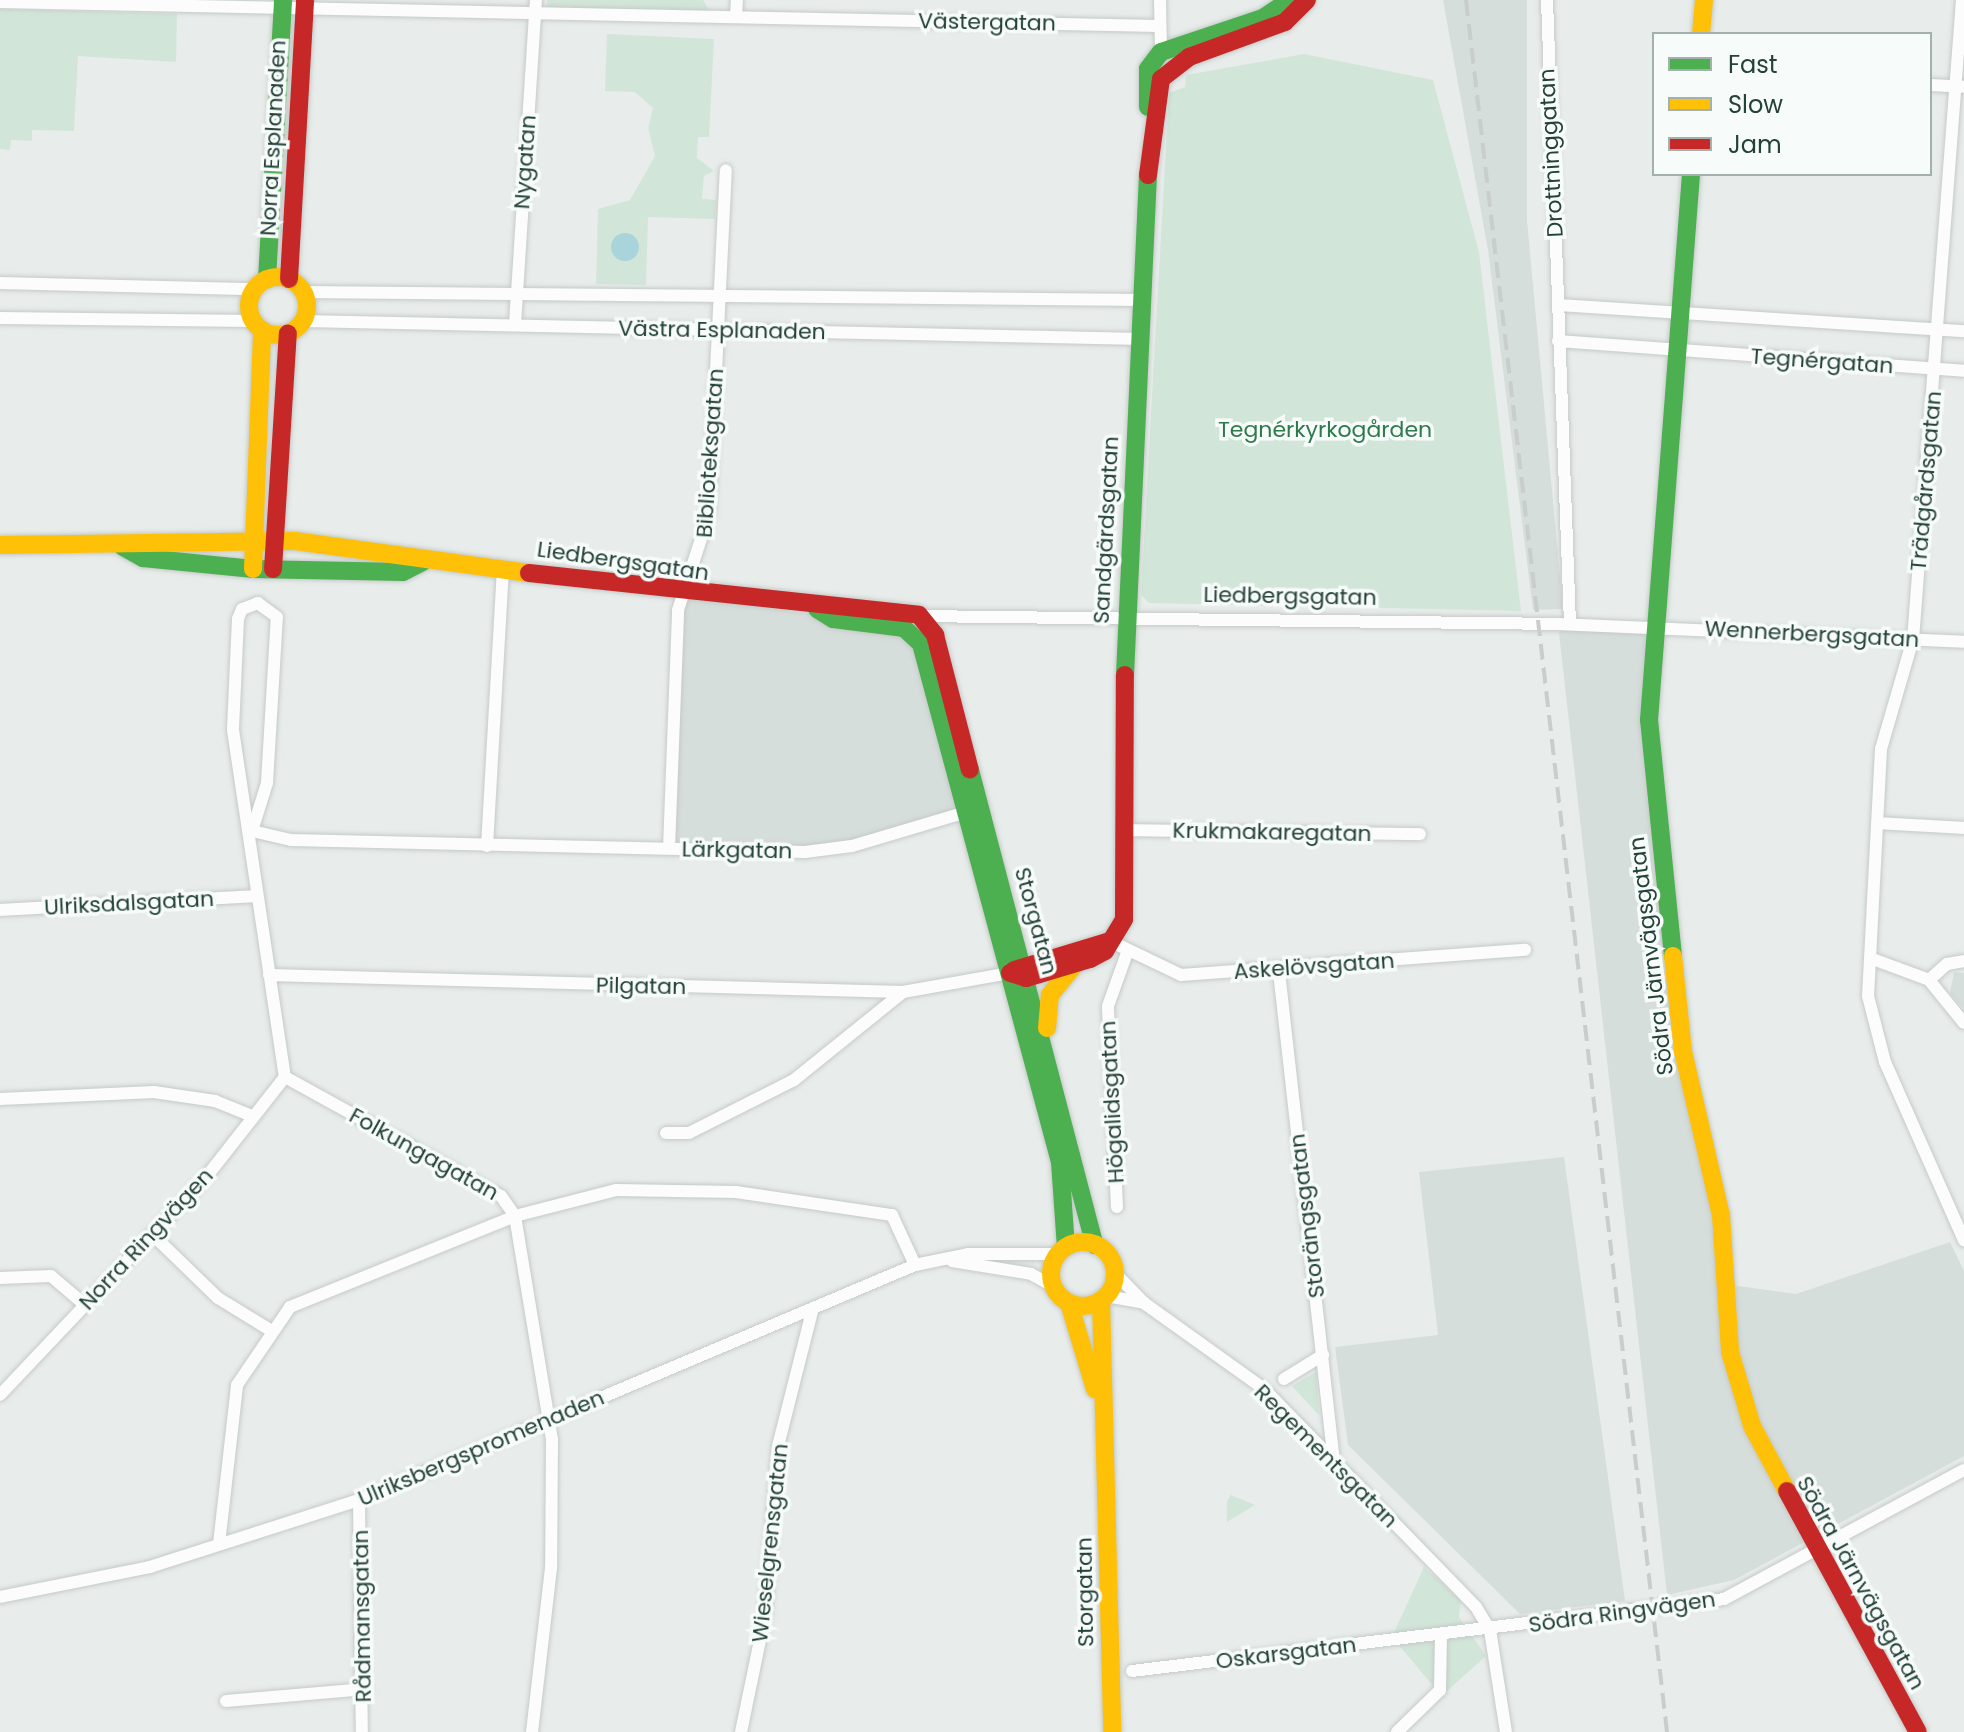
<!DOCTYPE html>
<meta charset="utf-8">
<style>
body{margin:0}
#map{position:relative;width:1964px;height:1732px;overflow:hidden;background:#e8edeb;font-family:Poppins,sans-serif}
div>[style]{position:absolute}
.built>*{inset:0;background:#d6dedb}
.green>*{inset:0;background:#d1e6d8}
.water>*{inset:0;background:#a9d4db}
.round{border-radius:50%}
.roads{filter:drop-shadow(0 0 2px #c5cac8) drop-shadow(0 0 2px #c5cac8)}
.street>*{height:12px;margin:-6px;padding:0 6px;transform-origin:6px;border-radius:6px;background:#fcfcfc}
.fast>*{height:18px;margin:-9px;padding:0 9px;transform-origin:9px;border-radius:9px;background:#4caf50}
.slow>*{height:18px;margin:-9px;padding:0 9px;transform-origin:9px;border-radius:9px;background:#ffc107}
.slow>.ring{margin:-9px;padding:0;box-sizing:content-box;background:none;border:18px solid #ffc107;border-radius:50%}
.jam>*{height:18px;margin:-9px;padding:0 9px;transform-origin:9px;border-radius:9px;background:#c62828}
.rail>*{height:4px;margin-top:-2px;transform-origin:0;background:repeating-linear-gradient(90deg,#c9cdcc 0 16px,transparent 0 24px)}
span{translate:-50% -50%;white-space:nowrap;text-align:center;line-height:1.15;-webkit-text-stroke:7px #f7fbf9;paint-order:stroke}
.street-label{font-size:22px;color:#24423a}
.park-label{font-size:22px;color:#2d7a4b}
.legend{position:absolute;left:1652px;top:32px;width:280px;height:144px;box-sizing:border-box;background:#f7fbf9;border:2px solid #a3b1ad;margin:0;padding:10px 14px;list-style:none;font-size:24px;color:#24423a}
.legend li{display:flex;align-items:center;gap:16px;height:40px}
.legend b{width:40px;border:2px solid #a3b1ad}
</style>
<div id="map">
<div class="built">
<div style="clip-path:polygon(1443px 0,1527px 0,1527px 220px,1563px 609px,1533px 610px,1488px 250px)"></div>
<div style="clip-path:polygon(685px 594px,908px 630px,968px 811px,851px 846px,669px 848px)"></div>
<div style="clip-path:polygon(1558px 624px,1660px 628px,1649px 720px,1683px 1051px,1724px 1284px,1796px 1294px,1950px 1242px,1964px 1271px,1964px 1456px,1734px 1580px,1667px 1595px)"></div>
<div style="clip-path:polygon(1954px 972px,1964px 973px,1964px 1009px,1950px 993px)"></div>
<div style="clip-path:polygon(1564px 1157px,1625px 1601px,1520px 1614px,1348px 1445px,1335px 1347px,1438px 1335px,1419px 1172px)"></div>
</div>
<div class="green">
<div style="clip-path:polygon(547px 0,703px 0,711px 13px,547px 8px)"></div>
<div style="clip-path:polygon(0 9px,177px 14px,176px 62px,78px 56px,74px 131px,32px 130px,32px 141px,11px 140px,10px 150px,0 149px)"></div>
<div style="clip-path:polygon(607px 34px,714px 39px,709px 137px,698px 137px,697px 158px,714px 171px,704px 176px,702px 199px,716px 200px,715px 219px,648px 217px,646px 285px,596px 284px,598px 209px,630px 200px,655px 156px,648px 128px,653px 108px,635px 92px,605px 91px)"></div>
<div style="clip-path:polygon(1304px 54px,1433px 80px,1479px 252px,1521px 611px,1149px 603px,1141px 595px,1169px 93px,1185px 87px,1186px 75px)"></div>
<div style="clip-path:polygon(1316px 1372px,1319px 1415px,1292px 1386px)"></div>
<div style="clip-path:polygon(1231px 1495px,1255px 1505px,1227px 1522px,1227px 1501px)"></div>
<div style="clip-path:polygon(1424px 1567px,1461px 1600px,1459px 1617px,1486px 1656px,1447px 1691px,1434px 1687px,1392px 1637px)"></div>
</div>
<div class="water">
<div class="round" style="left:611px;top:233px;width:28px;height:28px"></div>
</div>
<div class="roads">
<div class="street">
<div style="left:1160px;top:0;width:52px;rotate:88.9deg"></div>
<div style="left:1547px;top:0;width:624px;rotate:87.89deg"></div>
<div style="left:1962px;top:0;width:641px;rotate:94.38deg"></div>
<div style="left:1913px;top:639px;width:115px;rotate:106.2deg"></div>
<div style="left:1881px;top:749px;width:247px;rotate:93deg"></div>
<div style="left:1868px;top:996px;width:68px;rotate:75.6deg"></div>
<div style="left:1885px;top:1062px;width:195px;rotate:66.1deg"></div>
<div style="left:0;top:2px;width:1158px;rotate:1.19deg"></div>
<div style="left:736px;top:17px;width:17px;rotate:-87deg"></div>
<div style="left:1930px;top:85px;width:34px;rotate:3deg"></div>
<div style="left:0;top:283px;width:254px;rotate:1.4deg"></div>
<div style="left:304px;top:292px;width:839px;rotate:0.55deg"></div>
<div style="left:1559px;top:305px;width:406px;rotate:3.7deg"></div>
<div style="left:0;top:318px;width:253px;rotate:0.7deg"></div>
<div style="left:303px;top:321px;width:839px;rotate:1.23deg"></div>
<div style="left:515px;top:324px;width:325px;rotate:-86.3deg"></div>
<div style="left:1558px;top:341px;width:407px;rotate:4.2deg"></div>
<div style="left:916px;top:616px;width:642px;rotate:0.71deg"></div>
<div style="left:1558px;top:624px;width:406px;rotate:2.5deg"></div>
<div style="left:1878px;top:823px;width:86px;rotate:3.3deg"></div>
<div style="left:1124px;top:830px;width:296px;rotate:0.8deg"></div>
<div style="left:252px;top:831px;width:50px;rotate:-72.6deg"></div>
<div style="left:267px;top:783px;width:166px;rotate:-86.6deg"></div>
<div style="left:277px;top:617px;width:24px;rotate:-144deg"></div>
<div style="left:258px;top:603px;width:17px;rotate:159deg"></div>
<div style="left:242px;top:609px;width:11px;rotate:112deg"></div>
<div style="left:238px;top:619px;width:111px;rotate:92.6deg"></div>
<div style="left:233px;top:730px;width:351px;rotate:81.5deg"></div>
<div style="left:285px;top:1077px;width:247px;rotate:28.9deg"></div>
<div style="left:501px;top:1196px;width:24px;rotate:55deg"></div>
<div style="left:515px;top:1216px;width:104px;rotate:-14.4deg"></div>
<div style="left:616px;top:1190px;width:120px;rotate:1deg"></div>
<div style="left:736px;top:1192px;width:158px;rotate:8.4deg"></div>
<div style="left:892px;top:1215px;width:55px;rotate:65.3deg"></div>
<div style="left:252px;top:831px;width:40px;rotate:13deg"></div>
<div style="left:291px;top:840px;width:514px;rotate:1.34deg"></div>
<div style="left:805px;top:852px;width:47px;rotate:-7.3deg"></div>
<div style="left:852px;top:846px;width:123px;rotate:-16.5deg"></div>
<div style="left:487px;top:846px;width:277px;rotate:-86.7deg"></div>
<div style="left:669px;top:848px;width:238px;rotate:-87.8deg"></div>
<div style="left:678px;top:610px;width:101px;rotate:-72.1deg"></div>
<div style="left:709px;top:514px;width:344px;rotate:-87.2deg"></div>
<div style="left:0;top:910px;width:257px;rotate:-3.1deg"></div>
<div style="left:1110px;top:941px;width:79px;rotate:25.6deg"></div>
<div style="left:1181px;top:975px;width:345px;rotate:-4.2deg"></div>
<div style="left:1870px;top:958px;width:63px;rotate:20.4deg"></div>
<div style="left:1929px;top:980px;width:55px;rotate:50.9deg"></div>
<div style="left:1279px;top:972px;width:492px;rotate:83.6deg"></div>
<div style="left:269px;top:975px;width:634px;rotate:1.54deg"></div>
<div style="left:903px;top:992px;width:109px;rotate:-10.1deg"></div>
<div style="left:1929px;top:980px;width:24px;rotate:-42deg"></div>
<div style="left:1947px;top:964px;width:17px;rotate:-10deg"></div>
<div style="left:0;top:1099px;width:154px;rotate:-2.6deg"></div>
<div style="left:154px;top:1092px;width:62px;rotate:8.4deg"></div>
<div style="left:215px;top:1101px;width:40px;rotate:22deg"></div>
<div style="left:666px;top:1133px;width:23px"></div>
<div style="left:689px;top:1133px;width:118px;rotate:-26.8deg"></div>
<div style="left:794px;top:1080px;width:140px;rotate:-38.9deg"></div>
<div style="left:1117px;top:1207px;width:201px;rotate:-92.6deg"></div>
<div style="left:1108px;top:1006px;width:56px;rotate:-70.3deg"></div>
<div style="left:154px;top:1236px;width:89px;rotate:44.1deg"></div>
<div style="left:218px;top:1298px;width:61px;rotate:31.6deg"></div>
<div style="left:952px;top:1261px;width:80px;rotate:9.3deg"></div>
<div style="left:1031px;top:1274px;width:25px;rotate:29deg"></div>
<div style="left:1114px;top:1272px;width:43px;rotate:45.9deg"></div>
<div style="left:1144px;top:1303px;width:148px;rotate:35.6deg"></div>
<div style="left:1264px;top:1389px;width:304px;rotate:45.8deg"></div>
<div style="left:1476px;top:1607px;width:27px;rotate:59deg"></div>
<div style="left:1490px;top:1630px;width:103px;rotate:81.1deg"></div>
<div style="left:0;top:1278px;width:51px;rotate:-2.2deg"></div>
<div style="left:51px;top:1276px;width:43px;rotate:40.3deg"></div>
<div style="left:1106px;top:1296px;width:39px;rotate:10deg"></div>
<div style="left:1284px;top:1379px;width:46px;rotate:-31.6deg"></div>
<div style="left:0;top:1395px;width:301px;rotate:-46.6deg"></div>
<div style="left:207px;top:1176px;width:126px;rotate:-51.8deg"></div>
<div style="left:359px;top:1500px;width:232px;rotate:89.3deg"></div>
<div style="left:219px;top:1544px;width:160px;rotate:-83.5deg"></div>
<div style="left:237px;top:1385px;width:94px;rotate:-55.8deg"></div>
<div style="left:290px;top:1307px;width:243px;rotate:-22deg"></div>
<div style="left:515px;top:1216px;width:227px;rotate:80.6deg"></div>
<div style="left:552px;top:1440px;width:128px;rotate:90.4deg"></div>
<div style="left:551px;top:1568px;width:165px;rotate:96.6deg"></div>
<div style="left:0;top:1597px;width:153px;rotate:-11.3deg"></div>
<div style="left:150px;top:1567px;width:219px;rotate:-17.8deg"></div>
<div style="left:359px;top:1500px;width:604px;rotate:-22.91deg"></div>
<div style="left:915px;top:1265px;width:54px;rotate:-11.7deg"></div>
<div style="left:968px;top:1254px;width:90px"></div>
<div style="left:1132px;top:1671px;width:596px;rotate:-6.93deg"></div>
<div style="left:1724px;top:1599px;width:272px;rotate:-28.3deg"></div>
<div style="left:226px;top:1701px;width:140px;rotate:-4.9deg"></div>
<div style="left:741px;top:1732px;width:118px;rotate:-78.3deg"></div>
<div style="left:765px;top:1616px;width:170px;rotate:-85.6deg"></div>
<div style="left:778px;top:1446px;width:142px;rotate:-75.8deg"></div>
<div style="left:1397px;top:1732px;width:60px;rotate:-44.3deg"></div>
<div style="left:1440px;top:1690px;width:55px;rotate:-89deg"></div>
</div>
<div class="fast">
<div style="left:1148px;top:107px;width:38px;rotate:-90deg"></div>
<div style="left:1148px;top:69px;width:21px;rotate:-53deg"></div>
<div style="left:1161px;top:52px;width:108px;rotate:-18.4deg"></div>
<div style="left:1263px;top:18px;width:32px;rotate:-34deg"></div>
<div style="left:267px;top:279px;width:279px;rotate:-86.7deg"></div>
<div style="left:123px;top:547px;width:23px;rotate:29deg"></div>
<div style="left:143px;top:558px;width:111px;rotate:5.7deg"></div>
<div style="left:253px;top:569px;width:150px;rotate:1.1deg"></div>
<div style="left:403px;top:572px;width:22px;rotate:-27deg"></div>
<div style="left:817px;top:609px;width:19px;rotate:32deg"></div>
<div style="left:833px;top:619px;width:72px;rotate:7.2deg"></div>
<div style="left:904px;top:628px;width:23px;rotate:43deg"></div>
<div style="left:921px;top:644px;width:536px;rotate:74.98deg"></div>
<div style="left:1060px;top:1162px;width:85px;rotate:86deg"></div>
<div style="left:1125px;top:675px;width:501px;rotate:-87.37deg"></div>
<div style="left:970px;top:770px;width:491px;rotate:75.3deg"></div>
<div style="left:1673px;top:956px;width:237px;rotate:-95.8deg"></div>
<div style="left:1649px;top:720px;width:548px;rotate:-85.6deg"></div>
</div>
<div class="slow">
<div style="left:1701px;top:34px;width:34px;rotate:-85deg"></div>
<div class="ring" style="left:249px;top:277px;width:40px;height:40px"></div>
<div style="left:0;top:545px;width:295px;rotate:-0.8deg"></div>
<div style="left:295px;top:541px;width:236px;rotate:7.8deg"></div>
<div style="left:253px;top:569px;width:239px;rotate:-87.8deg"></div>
<div style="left:1673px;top:956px;width:96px;rotate:84deg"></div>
<div style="left:1683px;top:1051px;width:168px;rotate:77deg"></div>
<div style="left:1721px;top:1215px;width:137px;rotate:86.2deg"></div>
<div style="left:1730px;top:1352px;width:77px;rotate:73.4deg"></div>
<div style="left:1752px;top:1426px;width:74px;rotate:61.7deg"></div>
<div style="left:1047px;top:1028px;width:33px;rotate:-85deg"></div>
<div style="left:1050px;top:995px;width:38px;rotate:-51deg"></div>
<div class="ring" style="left:1051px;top:1242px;width:46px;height:46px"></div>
<div style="left:1101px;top:1300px;width:432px;rotate:88.5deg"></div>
<div style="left:1069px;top:1303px;width:90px;rotate:73.2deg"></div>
</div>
<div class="jam">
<div style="left:1148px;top:175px;width:97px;rotate:-82.3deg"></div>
<div style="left:1161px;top:79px;width:36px;rotate:-38deg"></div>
<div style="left:1189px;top:57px;width:102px;rotate:-20deg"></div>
<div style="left:1285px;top:22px;width:31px;rotate:-45deg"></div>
<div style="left:289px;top:279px;width:279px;rotate:-86.7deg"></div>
<div style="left:273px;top:569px;width:236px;rotate:-86.4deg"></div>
<div style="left:529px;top:573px;width:392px;rotate:6.1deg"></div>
<div style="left:919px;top:615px;width:26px;rotate:51deg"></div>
<div style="left:935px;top:635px;width:139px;rotate:75.5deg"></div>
<div style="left:1014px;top:970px;width:100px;rotate:-16.8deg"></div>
<div style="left:1010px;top:973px;width:17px;rotate:17deg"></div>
<div style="left:1026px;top:978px;width:67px;rotate:-16.5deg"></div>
<div style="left:1090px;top:959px;width:17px;rotate:-28deg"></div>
<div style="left:1105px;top:951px;width:37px;rotate:-59deg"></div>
<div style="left:1124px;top:919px;width:244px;rotate:-89.8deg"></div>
<div style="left:1787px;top:1491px;width:274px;rotate:61.5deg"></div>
</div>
</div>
<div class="rail">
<div style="left:1466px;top:0;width:1744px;rotate:83.38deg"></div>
</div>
<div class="street-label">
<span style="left:987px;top:22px;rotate:1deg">Västergatan</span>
<span style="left:273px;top:138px;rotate:-87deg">Norra Esplanaden</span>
<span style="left:1551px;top:153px;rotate:-93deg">Drottninggatan</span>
<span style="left:525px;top:162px;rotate:-86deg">Nygatan</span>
<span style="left:722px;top:330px;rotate:1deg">Västra Esplanaden</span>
<span style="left:1822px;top:361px;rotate:4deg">Tegnérgatan</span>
<span style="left:710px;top:453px;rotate:-86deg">Biblioteksgatan</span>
<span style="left:1926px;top:481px;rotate:-85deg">Trädgårdsgatan</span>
<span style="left:1106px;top:530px;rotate:-87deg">Sandgärdsgatan</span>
<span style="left:623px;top:561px;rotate:8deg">Liedbergsgatan</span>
<span style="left:1290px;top:596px;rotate:1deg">Liedbergsgatan</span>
<span style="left:1812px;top:634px;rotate:3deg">Wennerbergsgatan</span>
<span style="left:1272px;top:832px;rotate:1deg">Krukmakaregatan</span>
<span style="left:737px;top:850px;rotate:1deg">Lärkgatan</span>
<span style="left:129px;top:903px;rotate:-3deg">Ulriksdalsgatan</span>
<span style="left:1036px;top:921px;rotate:75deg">Storgatan</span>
<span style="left:1651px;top:956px;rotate:-97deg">Södra Järnvägsgatan</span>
<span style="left:1314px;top:966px;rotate:-4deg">Askelövsgatan</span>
<span style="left:641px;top:986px;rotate:1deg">Pilgatan</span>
<span style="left:1112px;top:1102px;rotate:-93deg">Högalidsgatan</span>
<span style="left:424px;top:1154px;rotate:29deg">Folkungagatan</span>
<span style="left:1307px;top:1216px;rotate:-97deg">Storängsgatan</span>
<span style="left:146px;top:1239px;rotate:-47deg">Norra Ringvägen</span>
<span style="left:481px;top:1448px;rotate:-23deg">Ulriksbergspromenaden</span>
<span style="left:1326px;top:1456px;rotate:45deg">Regementsgatan</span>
<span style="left:770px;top:1543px;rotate:-84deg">Wieselgrensgatan</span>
<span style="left:1861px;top:1583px;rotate:61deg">Södra Järnvägsgatan</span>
<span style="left:1085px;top:1592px;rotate:-91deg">Storgatan</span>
<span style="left:1622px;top:1612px;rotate:-8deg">Södra Ringvägen</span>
<span style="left:362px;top:1616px;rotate:-91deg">Rådmansgatan</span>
<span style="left:1286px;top:1653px;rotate:-7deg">Oskarsgatan</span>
</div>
<div class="park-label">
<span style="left:1325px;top:430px">Tegnérkyrkogården</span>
</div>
<ul class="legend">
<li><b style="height:10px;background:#4caf50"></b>Fast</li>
<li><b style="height:10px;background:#ffc107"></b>Slow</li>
<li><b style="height:10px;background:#c62828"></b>Jam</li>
</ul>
</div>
